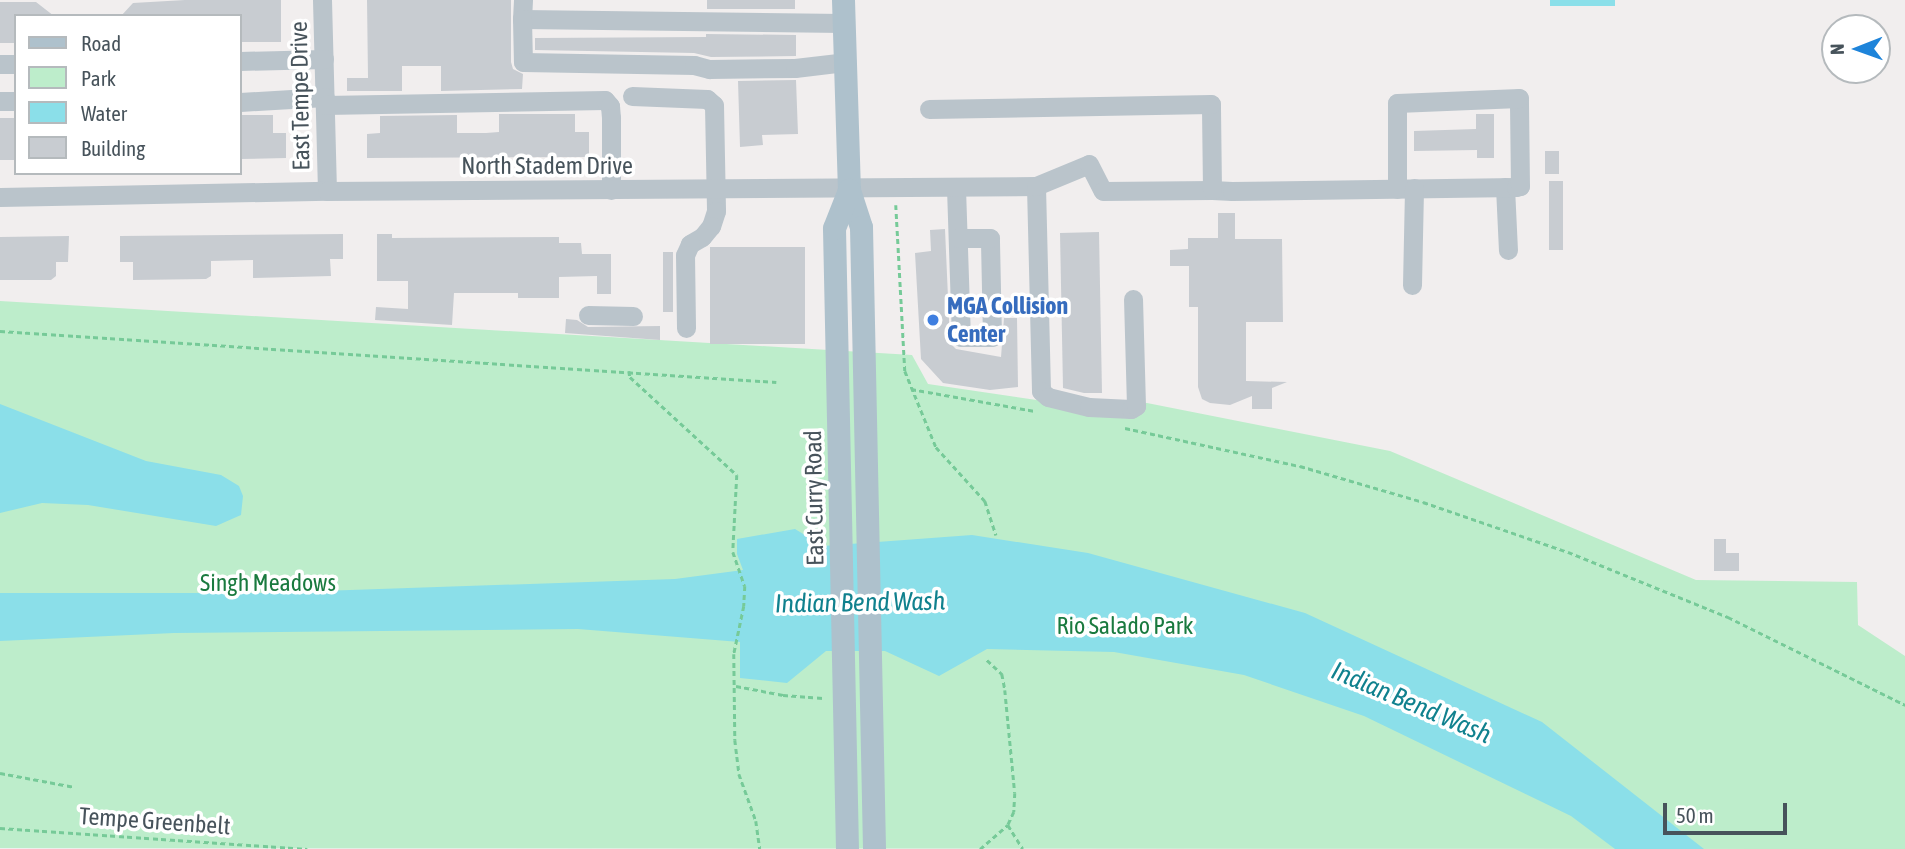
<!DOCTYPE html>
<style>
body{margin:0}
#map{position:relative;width:1905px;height:849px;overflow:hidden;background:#f1eeee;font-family:"Asap Condensed",sans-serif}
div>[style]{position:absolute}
.green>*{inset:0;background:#bdedcb}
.water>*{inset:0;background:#8bdfe9;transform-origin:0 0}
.building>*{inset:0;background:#c8ccd1;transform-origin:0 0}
.path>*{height:2.5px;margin-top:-1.25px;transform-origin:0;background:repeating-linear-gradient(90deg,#76ca98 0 5px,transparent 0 8.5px)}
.minor>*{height:19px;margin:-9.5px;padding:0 9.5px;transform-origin:9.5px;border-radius:9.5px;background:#bac4cb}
.major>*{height:23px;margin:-11.5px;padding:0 11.5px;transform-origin:11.5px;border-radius:11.5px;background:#aec1cc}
.dots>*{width:19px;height:19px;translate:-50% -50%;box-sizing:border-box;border:4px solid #fff;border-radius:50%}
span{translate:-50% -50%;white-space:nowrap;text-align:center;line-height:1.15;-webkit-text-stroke:7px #fff;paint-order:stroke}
.street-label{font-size:24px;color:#47535b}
.shop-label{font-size:24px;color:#366cbe;font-weight:700}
.left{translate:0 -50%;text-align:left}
.park-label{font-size:24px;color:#1a7a3f}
.water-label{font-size:26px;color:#10818e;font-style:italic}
.legend{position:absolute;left:14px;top:14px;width:228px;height:161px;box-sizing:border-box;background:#fff;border:2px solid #b5babd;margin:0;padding:9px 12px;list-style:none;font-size:21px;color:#47535b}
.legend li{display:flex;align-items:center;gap:14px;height:35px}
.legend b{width:35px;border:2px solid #b5babd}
.north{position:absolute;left:1821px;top:14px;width:70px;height:70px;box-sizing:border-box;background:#fff;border:2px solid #b5babd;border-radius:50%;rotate:269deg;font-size:19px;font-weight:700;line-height:28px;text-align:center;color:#47535b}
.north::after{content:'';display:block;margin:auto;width:24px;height:32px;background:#1e84da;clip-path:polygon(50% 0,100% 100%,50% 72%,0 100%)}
.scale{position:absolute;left:1663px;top:803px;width:124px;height:32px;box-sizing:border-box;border:4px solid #47535b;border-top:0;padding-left:9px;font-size:21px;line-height:24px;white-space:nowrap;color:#47535b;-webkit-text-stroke:5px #fff;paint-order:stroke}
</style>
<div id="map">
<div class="green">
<div style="clip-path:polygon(0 301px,912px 355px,928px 384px,1064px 404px,1147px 403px,1390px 451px,1696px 580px,1857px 582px,1858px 625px,1905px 656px,1905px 849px,0 848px)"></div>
</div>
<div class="water">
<div style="left:1550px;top:0;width:65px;height:6px"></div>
<div style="clip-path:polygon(0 404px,146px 461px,221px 475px,239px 486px,243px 496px,241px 515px,216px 526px,88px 505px,42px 503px,0 513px)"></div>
<div style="clip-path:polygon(795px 529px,823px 546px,972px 535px,1088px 553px,1305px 613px,1542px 722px,1704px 849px,1615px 849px,1571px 816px,1364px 716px,1244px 675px,1114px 652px,987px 649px,939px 676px,885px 651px,826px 651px,787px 683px,740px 678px,740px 642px,578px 629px,174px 633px,0 641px,0 593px,263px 593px,675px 579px,743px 570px,737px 554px,737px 539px)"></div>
</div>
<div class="building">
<div style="clip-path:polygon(185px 0,281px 0,281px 42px,240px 42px,240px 16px,121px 16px,133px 3px)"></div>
<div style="clip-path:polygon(367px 0,511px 0,511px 62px,513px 69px,523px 74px,522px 89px,441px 91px,441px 66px,402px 66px,402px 91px,347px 91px,347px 78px,368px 78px)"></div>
<div style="left:707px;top:0;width:88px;height:9px"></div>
<div style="clip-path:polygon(0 2px,36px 2px,54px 16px,16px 16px,16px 43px,0 43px)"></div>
<div style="clip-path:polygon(706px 34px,796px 35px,796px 56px,711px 57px,694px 53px,535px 50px,535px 38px,706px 37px)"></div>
<div style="clip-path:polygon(796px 80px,798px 134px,762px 135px,763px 145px,740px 147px,738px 81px)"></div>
<div style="clip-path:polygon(499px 114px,575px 114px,575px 132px,589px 132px,589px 157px,367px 158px,367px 134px,380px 133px,380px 116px,457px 115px,457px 133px,486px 133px,499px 132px)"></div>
<div style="clip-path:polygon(1476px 114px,1494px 114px,1494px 158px,1477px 158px,1477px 150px,1414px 151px,1414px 131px,1476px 129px)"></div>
<div style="clip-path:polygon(240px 115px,273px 115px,273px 133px,286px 133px,286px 158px,240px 159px)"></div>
<div style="left:0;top:118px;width:16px;height:42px"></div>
<div style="left:1545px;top:151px;width:14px;height:23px"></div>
<div style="left:1549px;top:181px;width:14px;height:69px"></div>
<div style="clip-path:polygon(1218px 213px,1235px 213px,1235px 239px,1282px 239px,1283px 322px,1246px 322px,1246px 381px,1287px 382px,1272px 388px,1272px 409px,1252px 409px,1252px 396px,1230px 405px,1210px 403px,1202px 399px,1198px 387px,1198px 307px,1189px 307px,1189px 266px,1170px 266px,1170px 250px,1188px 249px,1188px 238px,1218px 238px)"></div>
<div style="clip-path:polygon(945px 229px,950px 343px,956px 349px,1001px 357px,1004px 318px,1017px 318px,1018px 387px,990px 390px,943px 383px,921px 359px,915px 253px,931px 251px,930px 230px)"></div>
<div style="clip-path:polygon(1099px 232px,1102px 393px,1084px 393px,1063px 388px,1060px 233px)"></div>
<div style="clip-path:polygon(343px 234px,343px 259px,330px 259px,331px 276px,253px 278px,253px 260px,211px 261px,211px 276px,206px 279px,133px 280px,133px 262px,120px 262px,120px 236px)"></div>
<div style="clip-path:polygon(377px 234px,392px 234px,392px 238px,559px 237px,559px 243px,581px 243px,582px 254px,611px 254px,611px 294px,597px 294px,597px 276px,559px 277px,559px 298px,518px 298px,518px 293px,454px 293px,452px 325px,375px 320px,376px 307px,408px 309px,408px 281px,377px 281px)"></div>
<div style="clip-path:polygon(69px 236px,68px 262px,56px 262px,56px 276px,51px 280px,0 280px,0 237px)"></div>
<div style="left:710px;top:247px;width:95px;height:97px"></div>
<div style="left:663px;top:252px;width:10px;height:60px"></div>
<div style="clip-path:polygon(566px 319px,577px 320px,588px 327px,660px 326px,660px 340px,565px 333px)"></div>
<div style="clip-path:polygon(1714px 539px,1726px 539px,1726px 553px,1739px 553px,1739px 571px,1714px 571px)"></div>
</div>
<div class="path">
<div style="left:896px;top:205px;width:166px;rotate:86.9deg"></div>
<div style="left:905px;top:371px;width:82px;rotate:67.8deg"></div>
<div style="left:936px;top:447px;width:73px;rotate:47.8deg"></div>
<div style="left:985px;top:501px;width:36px;rotate:72deg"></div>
<div style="left:0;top:331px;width:778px;rotate:3.76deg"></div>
<div style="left:629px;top:371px;width:6px;rotate:81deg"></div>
<div style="left:630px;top:377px;width:145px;rotate:42.5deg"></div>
<div style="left:737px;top:475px;width:77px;rotate:93deg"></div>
<div style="left:733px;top:552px;width:36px;rotate:71deg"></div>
<div style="left:745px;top:586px;width:20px;rotate:93deg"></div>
<div style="left:744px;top:606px;width:49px;rotate:101.8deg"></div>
<div style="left:734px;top:654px;width:86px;rotate:89.3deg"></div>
<div style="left:735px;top:740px;width:34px;rotate:83deg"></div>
<div style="left:739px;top:774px;width:50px;rotate:70.1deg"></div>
<div style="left:756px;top:821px;width:28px;rotate:82deg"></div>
<div style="left:911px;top:389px;width:126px;rotate:10.1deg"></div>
<div style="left:1125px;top:428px;width:179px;rotate:12.3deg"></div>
<div style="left:1300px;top:466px;width:128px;rotate:16.3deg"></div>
<div style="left:1423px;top:502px;width:153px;rotate:19deg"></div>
<div style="left:1568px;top:552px;width:173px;rotate:22.1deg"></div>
<div style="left:1728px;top:617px;width:198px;rotate:26.4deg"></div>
<div style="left:987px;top:660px;width:21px;rotate:43deg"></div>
<div style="left:1002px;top:674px;width:16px;rotate:79deg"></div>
<div style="left:1005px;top:690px;width:103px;rotate:84.5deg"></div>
<div style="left:1015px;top:793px;width:19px;rotate:93deg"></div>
<div style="left:1014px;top:812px;width:14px;rotate:115deg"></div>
<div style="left:736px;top:686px;width:48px;rotate:10.8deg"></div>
<div style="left:783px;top:695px;width:40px;rotate:4.3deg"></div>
<div style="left:0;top:773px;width:76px;rotate:10.6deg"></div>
<div style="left:0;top:828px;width:308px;rotate:3.9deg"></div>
<div style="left:980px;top:849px;width:37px;rotate:-41deg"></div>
<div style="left:1008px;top:825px;width:28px;rotate:58deg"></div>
</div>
<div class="minor">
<div style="left:322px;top:0;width:191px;rotate:88.5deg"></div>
<div style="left:523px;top:0;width:19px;rotate:93deg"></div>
<div style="left:522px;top:19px;width:321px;rotate:0.7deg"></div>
<div style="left:522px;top:19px;width:43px;rotate:88.7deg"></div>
<div style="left:523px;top:62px;width:171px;rotate:1deg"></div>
<div style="left:694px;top:65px;width:16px;rotate:15deg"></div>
<div style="left:709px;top:69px;width:86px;rotate:-0.7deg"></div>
<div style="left:795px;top:68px;width:50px;rotate:-6.8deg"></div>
<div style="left:240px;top:61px;width:84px;rotate:-1.4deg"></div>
<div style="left:0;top:64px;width:16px"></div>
<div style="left:632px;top:96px;width:75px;rotate:2.3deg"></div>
<div style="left:707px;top:99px;width:9px;rotate:41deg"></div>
<div style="left:714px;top:105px;width:106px;rotate:88.9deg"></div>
<div style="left:716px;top:211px;width:16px;rotate:108deg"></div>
<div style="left:711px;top:226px;width:14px;rotate:129deg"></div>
<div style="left:702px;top:237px;width:14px;rotate:150deg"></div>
<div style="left:690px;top:244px;width:12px;rotate:114deg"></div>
<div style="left:685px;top:255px;width:73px;rotate:89.2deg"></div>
<div style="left:0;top:101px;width:16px"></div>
<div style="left:240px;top:102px;width:85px;rotate:-3.4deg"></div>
<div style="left:325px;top:105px;width:280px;rotate:-1deg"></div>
<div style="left:605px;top:100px;width:8px;rotate:50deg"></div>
<div style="left:610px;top:106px;width:12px;rotate:85deg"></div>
<div style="left:611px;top:118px;width:72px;rotate:90deg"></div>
<div style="left:1036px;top:186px;width:205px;rotate:88.6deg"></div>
<div style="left:1041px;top:391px;width:9px;rotate:41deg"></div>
<div style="left:1048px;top:397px;width:42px;rotate:13.7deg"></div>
<div style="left:1089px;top:407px;width:42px;rotate:2.7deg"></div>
<div style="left:1131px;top:409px;width:6px;rotate:-31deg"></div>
<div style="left:1136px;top:406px;width:107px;rotate:-91.6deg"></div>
<div style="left:1505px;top:187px;width:63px;rotate:87.3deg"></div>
<div style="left:956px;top:188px;width:149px;rotate:88.1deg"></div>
<div style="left:961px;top:337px;width:31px"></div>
<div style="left:992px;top:337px;width:99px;rotate:-91.2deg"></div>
<div style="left:990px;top:238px;width:32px;rotate:180deg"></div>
<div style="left:1212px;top:190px;width:20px;rotate:3deg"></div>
<div style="left:1232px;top:191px;width:284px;rotate:-0.8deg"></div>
<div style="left:1516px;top:187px;width:4px;rotate:-14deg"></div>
<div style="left:1520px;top:186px;width:88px;rotate:-90.7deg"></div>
<div style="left:1519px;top:98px;width:122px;rotate:177.7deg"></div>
<div style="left:1397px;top:103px;width:86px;rotate:90deg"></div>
<div style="left:0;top:197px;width:327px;rotate:-1.1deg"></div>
<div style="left:327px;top:191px;width:709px;rotate:-0.4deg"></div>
<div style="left:1036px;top:186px;width:57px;rotate:-22.5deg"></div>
<div style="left:1089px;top:164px;width:30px;rotate:63deg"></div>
<div style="left:1103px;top:191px;width:109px;rotate:-0.5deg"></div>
<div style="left:1212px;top:190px;width:86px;rotate:-90.7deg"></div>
<div style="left:1211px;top:104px;width:282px;rotate:179deg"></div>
<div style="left:1412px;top:285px;width:97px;rotate:-88.8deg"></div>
<div style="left:588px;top:315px;width:45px;rotate:1.3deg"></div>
</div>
<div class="major">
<div style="left:843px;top:0;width:190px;rotate:88.2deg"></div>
<div style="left:849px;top:190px;width:39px;rotate:72deg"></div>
<div style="left:861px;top:227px;width:622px;rotate:88.8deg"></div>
<div style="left:847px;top:849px;width:621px;rotate:-91.2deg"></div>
<div style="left:834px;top:228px;width:41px;rotate:-68.5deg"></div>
</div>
<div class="dots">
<div style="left:933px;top:320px;background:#3f7fe0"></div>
</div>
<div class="street-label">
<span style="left:300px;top:96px;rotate:-91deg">East Tempe Drive</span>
<span style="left:547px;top:166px">North Stadem Drive</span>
<span style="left:814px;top:498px;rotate:-91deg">East Curry Road</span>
<span style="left:155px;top:821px;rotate:4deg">Tempe Greenbelt</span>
</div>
<div class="shop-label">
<span class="left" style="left:947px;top:320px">MGA Collision<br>Center</span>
</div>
<div class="park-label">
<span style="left:268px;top:583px">Singh Meadows</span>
<span style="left:1125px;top:626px">Rio Salado Park</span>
</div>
<div class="water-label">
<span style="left:860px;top:603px;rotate:-1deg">Indian Bend Wash</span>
<span style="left:1411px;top:703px;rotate:23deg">Indian Bend Wash</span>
</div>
<ul class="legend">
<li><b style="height:9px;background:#aec1cc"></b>Road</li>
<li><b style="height:19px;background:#bdedcb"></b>Park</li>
<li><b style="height:19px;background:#8bdfe9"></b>Water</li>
<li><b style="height:19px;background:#c8ccd1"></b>Building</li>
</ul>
<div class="north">N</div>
<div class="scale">50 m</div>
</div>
